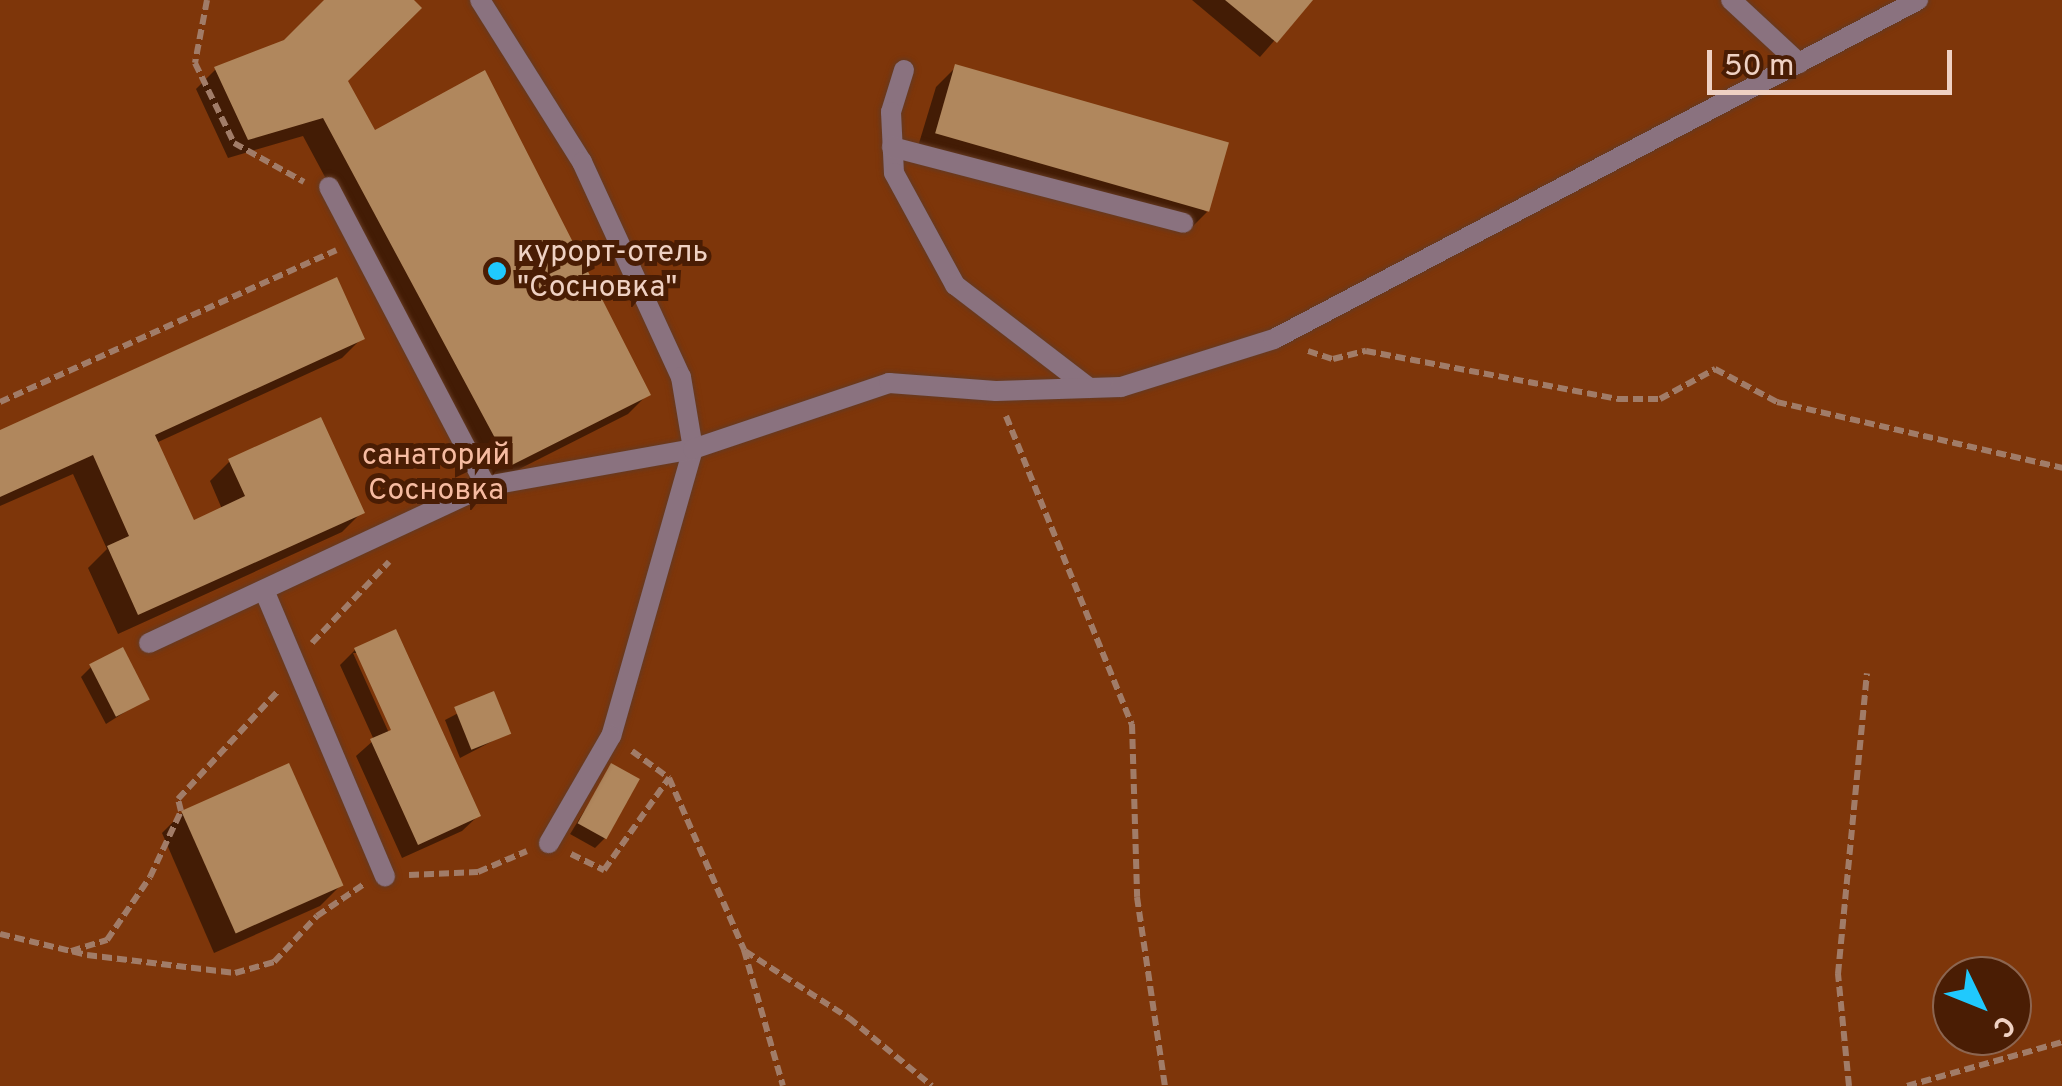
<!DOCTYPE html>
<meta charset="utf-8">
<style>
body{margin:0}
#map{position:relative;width:2062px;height:1086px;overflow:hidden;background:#4a1d04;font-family:Overpass,sans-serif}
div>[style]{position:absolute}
.green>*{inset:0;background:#7e360a}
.shadow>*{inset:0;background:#0007}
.building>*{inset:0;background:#b0875d;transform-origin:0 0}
.path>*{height:6px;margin-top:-3px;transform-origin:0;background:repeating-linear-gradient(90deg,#a17c68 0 10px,transparent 0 15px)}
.roads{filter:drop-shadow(0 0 2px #643a23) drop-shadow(0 0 2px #643a23)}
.lane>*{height:20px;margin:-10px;padding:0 10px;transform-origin:10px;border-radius:10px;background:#8a727f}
.dots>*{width:28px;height:28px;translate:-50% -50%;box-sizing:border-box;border:5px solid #4a1d04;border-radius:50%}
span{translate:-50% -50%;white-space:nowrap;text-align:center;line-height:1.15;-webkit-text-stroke:10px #4a1d04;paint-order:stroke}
.poi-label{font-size:30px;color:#efd1c3}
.left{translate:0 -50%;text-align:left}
.park-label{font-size:30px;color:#f6bba1}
.north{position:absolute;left:1932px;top:956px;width:100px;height:100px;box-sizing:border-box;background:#4a1d04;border:2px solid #8c6550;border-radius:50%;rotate:133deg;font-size:28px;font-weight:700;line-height:40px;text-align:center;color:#efd1c3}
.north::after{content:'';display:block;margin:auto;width:35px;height:45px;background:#20c9fd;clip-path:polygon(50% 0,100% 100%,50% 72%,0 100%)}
.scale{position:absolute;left:1707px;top:50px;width:245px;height:45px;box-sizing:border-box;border:5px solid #efd1c3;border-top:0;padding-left:12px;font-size:30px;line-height:35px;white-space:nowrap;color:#efd1c3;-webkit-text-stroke:8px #4a1d04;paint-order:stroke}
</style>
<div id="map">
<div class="green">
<div style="clip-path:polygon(evenodd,0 0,2062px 0,2062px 1086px,0 1086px,0 0,1952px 976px,2012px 976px,2012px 1036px,1952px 1036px,1952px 976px)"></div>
</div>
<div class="shadow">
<div style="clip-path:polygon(328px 0,410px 0,345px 81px,374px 134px,648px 394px,628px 414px,490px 484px,303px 136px,228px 158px,196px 89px,216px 69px,285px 42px)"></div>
<div style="clip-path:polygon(1192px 0,1310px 0,1260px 57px)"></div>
<div style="clip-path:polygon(956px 67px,1207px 212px,1187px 232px,916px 153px,936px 87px)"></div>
<div style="clip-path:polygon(362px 338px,342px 358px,156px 443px,193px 523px,222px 509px,210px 481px,230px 461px,362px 512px,342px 532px,118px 634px,88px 568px,107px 549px,73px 474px,0 506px,0 433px)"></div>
<div style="clip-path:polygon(evenodd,395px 632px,478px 816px,462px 831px,402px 858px,356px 756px,374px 740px,340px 665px,355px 650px,395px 632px,353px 653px,359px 653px,398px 740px,393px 742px,353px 653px)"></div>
<div style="clip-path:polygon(91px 667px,147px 698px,106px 724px,81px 677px)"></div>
<div style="clip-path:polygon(493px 695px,508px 733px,460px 758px,445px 720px)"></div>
<div style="clip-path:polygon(612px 766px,605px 838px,595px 848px,570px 834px)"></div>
<div style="clip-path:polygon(182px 813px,340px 886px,320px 906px,214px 953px,162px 833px)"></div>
</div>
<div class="building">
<div style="clip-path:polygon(324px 0,414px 0,422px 8px,348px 81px,375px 130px,485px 70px,651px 395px,510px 466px,323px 118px,248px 140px,214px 67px,284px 40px)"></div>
<div style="clip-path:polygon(1225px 0,1313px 0,1277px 43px)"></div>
<div style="left:955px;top:64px;width:285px;height:72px;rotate:16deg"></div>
<div style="clip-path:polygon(337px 277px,365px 339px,155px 435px,194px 520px,245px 496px,228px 459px,321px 417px,365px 513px,138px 615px,107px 546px,129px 536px,93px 455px,0 497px,0 430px)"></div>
<div style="clip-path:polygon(396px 629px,481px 816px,418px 845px,370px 739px,391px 730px,354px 648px)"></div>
<div style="left:123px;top:647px;width:59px;height:38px;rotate:63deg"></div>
<div style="left:494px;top:691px;width:46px;height:43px;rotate:68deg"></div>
<div style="left:289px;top:763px;width:134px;height:118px;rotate:66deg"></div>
<div style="left:611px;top:763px;width:33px;height:69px;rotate:29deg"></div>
</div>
<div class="path">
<div style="left:207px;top:0;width:64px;rotate:100.8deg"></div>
<div style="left:195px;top:63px;width:89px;rotate:64deg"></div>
<div style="left:234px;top:143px;width:80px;rotate:29.1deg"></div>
<div style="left:1308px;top:351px;width:26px;rotate:18deg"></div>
<div style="left:1333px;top:359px;width:34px;rotate:-14deg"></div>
<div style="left:1366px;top:351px;width:257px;rotate:10.8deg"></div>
<div style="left:1618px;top:399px;width:42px"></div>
<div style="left:1660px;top:399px;width:63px;rotate:-28.6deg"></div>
<div style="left:1715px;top:369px;width:70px;rotate:28deg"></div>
<div style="left:1777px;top:402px;width:293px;rotate:13deg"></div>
<div style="left:0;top:402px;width:369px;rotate:-24.3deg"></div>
<div style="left:1006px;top:416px;width:333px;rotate:67.8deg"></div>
<div style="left:1132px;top:724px;width:173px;rotate:88.3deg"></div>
<div style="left:1137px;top:897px;width:191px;rotate:81.6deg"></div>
<div style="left:312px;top:643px;width:112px;rotate:-46.5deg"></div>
<div style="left:632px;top:751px;width:46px;rotate:36.1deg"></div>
<div style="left:669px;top:778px;width:188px;rotate:66.4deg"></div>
<div style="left:744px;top:950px;width:141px;rotate:74deg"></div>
<div style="left:571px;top:854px;width:37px;rotate:26deg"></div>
<div style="left:604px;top:870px;width:113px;rotate:-54.8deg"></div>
<div style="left:409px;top:875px;width:69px;rotate:-2.5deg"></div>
<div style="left:478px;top:872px;width:53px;rotate:-23.2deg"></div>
<div style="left:0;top:934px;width:89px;rotate:13.6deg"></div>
<div style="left:87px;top:955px;width:149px;rotate:6.9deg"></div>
<div style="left:235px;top:973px;width:41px;rotate:-15.8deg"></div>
<div style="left:274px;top:962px;width:63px;rotate:-46.9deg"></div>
<div style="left:317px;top:916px;width:57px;rotate:-34.2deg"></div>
<div style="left:71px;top:951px;width:38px;rotate:-17deg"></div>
<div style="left:107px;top:940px;width:76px;rotate:-55.7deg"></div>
<div style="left:150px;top:877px;width:73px;rotate:-64.8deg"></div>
<div style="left:181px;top:811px;width:12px;rotate:-104deg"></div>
<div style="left:178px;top:799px;width:149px;rotate:-47.2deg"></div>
<div style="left:745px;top:951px;width:124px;rotate:32.8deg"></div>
<div style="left:849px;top:1018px;width:107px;rotate:39.3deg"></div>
<div style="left:1849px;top:1086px;width:113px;rotate:-95.6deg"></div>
<div style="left:1838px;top:974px;width:302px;rotate:-84.5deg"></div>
<div style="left:1907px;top:1086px;width:161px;rotate:-15.8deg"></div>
</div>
<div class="roads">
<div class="lane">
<div style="left:480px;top:0;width:191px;rotate:57.8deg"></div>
<div style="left:582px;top:162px;width:237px;rotate:65.3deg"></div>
<div style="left:681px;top:377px;width:73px;rotate:80.5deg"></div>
<div style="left:693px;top:449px;width:298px;rotate:105.9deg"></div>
<div style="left:611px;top:736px;width:124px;rotate:120.1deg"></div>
<div style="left:1731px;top:0;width:93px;rotate:42.8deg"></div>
<div style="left:904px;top:70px;width:44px;rotate:107.2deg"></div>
<div style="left:891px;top:112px;width:61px;rotate:87.2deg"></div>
<div style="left:894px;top:173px;width:128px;rotate:61.4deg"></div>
<div style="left:955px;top:285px;width:169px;rotate:37.5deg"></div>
<div style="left:892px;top:147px;width:301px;rotate:14.6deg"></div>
<div style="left:329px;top:187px;width:338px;rotate:62.3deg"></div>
<div style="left:486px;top:486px;width:210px;rotate:-10.1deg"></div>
<div style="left:693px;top:449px;width:207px;rotate:-18.6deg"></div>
<div style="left:889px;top:383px;width:107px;rotate:4.3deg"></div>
<div style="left:996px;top:391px;width:125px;rotate:-1.8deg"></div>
<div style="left:1121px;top:387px;width:160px;rotate:-17.4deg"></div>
<div style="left:1274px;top:339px;width:728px;rotate:-27.76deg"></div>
<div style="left:264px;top:590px;width:311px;rotate:67.1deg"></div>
<div style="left:149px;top:643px;width:372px;rotate:-25deg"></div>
</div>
</div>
<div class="dots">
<div style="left:497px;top:271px;background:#20c9fd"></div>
</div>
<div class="poi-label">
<span class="left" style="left:517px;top:271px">курорт-отель<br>"Сосновка"</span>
</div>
<div class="park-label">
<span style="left:436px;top:474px">санаторий<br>Сосновка</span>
</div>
<div class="north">С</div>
<div class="scale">50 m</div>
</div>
